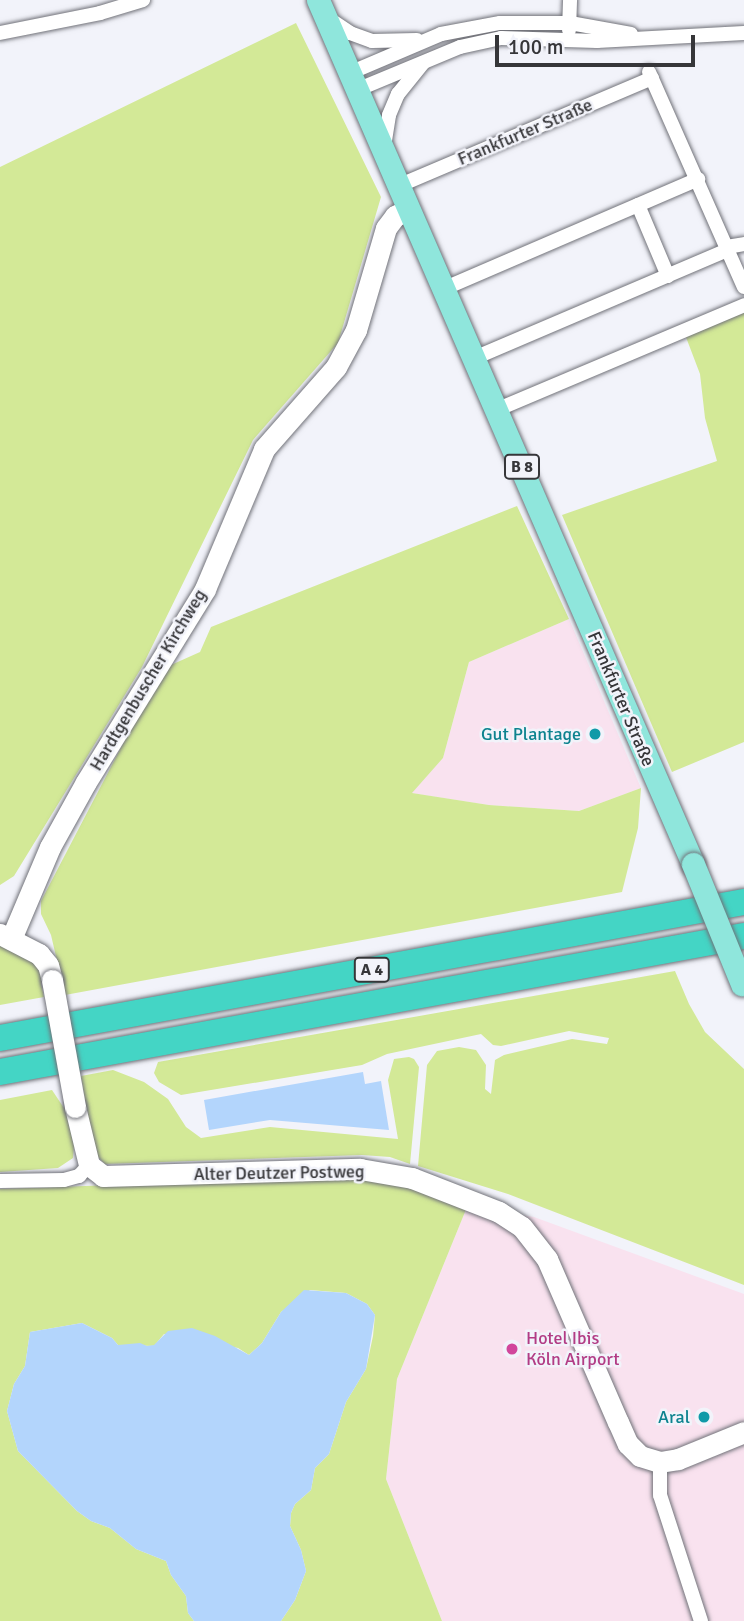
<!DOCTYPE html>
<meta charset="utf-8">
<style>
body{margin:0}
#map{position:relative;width:744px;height:1621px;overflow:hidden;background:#f2f3fa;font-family:Signika,sans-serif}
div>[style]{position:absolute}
.commercial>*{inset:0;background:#f9e2ef}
.green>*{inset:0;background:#d3e997}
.water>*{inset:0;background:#b3d5fc}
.roads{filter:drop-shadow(0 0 2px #717279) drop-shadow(0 0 2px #717279)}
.street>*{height:14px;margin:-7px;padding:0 7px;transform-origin:7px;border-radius:7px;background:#fff}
.secondary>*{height:21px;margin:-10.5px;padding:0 10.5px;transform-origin:10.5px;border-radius:10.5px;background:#fff}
.primary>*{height:23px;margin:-11.5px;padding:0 11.5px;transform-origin:11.5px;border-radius:11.5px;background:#8fe6dc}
.highway>*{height:26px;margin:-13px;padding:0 13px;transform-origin:13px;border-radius:13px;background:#44d5c5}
.bridges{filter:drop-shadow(0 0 2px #717279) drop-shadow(0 0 2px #717279)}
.secondary-bridge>*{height:21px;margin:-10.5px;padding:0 10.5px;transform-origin:10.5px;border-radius:10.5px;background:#fff}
.primary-bridge>*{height:23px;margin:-11.5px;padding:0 11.5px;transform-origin:11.5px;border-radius:11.5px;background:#8fe6dc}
.dots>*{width:19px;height:19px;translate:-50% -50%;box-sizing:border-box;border:4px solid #f2f3fa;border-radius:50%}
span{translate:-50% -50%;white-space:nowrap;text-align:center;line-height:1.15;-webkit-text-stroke:5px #f2f3fa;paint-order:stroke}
.shield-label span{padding:2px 5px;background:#f2f3fa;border:2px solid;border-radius:5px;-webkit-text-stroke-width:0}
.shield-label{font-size:16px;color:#363639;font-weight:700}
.street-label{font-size:18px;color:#363639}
.culture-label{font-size:18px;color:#0d838f}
.right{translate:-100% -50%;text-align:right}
.hotel-label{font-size:18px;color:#b23c85}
.left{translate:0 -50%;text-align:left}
.scale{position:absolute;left:495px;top:35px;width:200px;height:32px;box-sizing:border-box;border:4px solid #363639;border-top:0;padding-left:9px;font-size:21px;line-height:24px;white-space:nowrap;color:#363639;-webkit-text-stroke:5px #f2f3fa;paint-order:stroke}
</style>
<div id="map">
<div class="commercial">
<div style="clip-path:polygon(569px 619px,641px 788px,579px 811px,489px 805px,411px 793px,443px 758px,469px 662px)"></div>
<div style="clip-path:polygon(467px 1207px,534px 1217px,744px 1294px,744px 1621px,442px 1621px,386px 1479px,397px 1379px)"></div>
</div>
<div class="green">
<div style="clip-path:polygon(296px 23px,381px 197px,338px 343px,253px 440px,142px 667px,14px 876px,0 885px,0 167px)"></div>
<div style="clip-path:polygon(744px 308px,744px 742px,672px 772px,562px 515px,717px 461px,705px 418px,700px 374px,684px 332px)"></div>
<div style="clip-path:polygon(517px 506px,569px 619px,469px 662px,443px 758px,412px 793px,489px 805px,579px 811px,641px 788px,638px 828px,622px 892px,65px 995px,51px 935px,41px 914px,41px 901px,162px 669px,200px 652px,211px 627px)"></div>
<div style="clip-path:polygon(0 944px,35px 962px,46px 980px,41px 983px,44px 997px,0 1005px)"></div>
<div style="clip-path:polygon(675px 971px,689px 1004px,705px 1032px,744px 1069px,744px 1285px,508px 1194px,418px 1166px,427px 1065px,437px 1051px,459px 1047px,476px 1050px,486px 1065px,485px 1089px,491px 1094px,495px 1060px,504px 1055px,572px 1039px,607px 1044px,609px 1038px,569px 1031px,501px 1046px,493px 1045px,481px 1034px,387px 1054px,362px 1065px,181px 1095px,159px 1082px,154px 1073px,158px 1062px)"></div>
<div style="clip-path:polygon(409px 1057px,414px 1059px,419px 1067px,410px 1164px,390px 1157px,362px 1155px,105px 1164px,94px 1153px,81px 1076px,113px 1070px,144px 1082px,168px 1099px,186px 1127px,201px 1138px,270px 1127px,398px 1139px,388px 1080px,394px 1059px)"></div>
<div style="clip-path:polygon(52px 1090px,66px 1111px,74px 1146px,73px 1158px,58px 1168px,0 1172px,0 1100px)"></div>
<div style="clip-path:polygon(344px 1177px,407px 1185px,467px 1207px,397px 1379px,386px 1479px,442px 1621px,281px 1621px,295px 1600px,306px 1571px,301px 1550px,290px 1526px,291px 1513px,295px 1504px,311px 1490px,315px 1468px,329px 1454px,346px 1402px,366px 1369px,373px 1336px,375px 1315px,367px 1304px,346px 1293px,310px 1290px,281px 1312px,262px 1343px,249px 1355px,238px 1348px,164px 1334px,154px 1346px,118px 1345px,112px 1338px,82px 1323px,30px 1332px,25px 1366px,14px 1384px,7px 1411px,18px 1451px,77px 1511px,91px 1521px,110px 1528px,136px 1549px,166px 1561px,171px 1575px,186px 1596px,188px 1613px,194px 1621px,0 1621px,0 1189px)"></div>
</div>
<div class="water">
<div style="clip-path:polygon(363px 1072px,365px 1084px,381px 1081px,389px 1130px,270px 1120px,209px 1130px,204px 1100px)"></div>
<div style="clip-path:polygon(304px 1290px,346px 1293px,367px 1304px,375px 1315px,366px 1369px,346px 1402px,329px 1454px,315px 1468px,311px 1490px,295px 1504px,291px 1513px,290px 1526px,301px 1550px,306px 1571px,295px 1600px,281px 1621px,194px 1621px,188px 1613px,186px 1596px,171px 1575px,166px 1561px,136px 1549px,110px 1528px,91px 1521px,77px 1511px,18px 1451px,7px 1411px,14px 1384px,25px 1366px,30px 1332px,82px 1323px,112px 1338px,118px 1345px,140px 1343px,147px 1346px,154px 1345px,168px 1331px,192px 1328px,215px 1336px,249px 1355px,262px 1343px,281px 1312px)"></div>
</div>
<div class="roads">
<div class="street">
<div style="left:328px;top:18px;width:27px;rotate:34deg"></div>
<div style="left:350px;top:33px;width:23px;rotate:20deg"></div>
<div style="left:372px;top:41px;width:45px;rotate:-1.3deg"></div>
<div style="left:569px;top:30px;width:30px;rotate:-88deg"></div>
<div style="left:0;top:33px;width:102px;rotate:-11.3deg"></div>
<div style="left:100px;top:13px;width:45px;rotate:-16.8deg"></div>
<div style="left:352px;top:72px;width:97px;rotate:-23.1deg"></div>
<div style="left:441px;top:34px;width:60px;rotate:-10.6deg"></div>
<div style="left:500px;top:23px;width:70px"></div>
<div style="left:570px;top:23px;width:62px;rotate:10.2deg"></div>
<div style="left:649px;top:72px;width:235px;rotate:66.2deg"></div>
<div style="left:359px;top:89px;width:109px;rotate:-22.6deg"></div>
<div style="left:460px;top:47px;width:42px;rotate:-12.4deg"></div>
<div style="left:501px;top:38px;width:96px;rotate:1.8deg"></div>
<div style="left:597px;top:41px;width:147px;rotate:-3.1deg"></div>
<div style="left:384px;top:147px;width:32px;rotate:-81deg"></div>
<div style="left:389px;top:115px;width:23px;rotate:-67deg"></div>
<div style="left:398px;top:94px;width:40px;rotate:-51deg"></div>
<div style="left:398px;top:186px;width:276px;rotate:-23deg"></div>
<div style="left:638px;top:205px;width:77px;rotate:67.1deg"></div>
<div style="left:727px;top:247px;width:17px;rotate:-10deg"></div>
<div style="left:443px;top:289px;width:278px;rotate:-23.3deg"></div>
<div style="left:472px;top:359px;width:278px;rotate:-23.1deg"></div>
<div style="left:496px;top:410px;width:269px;rotate:-22.9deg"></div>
<div style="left:0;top:1181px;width:64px;rotate:-0.9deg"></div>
<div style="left:64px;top:1180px;width:16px;rotate:-15deg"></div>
<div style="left:79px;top:1176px;width:15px;rotate:-48deg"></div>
<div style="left:660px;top:1462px;width:33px;rotate:90deg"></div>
<div style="left:660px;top:1495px;width:133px;rotate:72deg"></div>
</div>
<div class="secondary">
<div style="left:0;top:934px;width:44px;rotate:27.1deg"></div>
<div style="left:39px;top:954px;width:14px;rotate:51deg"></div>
<div style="left:48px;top:965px;width:16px;rotate:75deg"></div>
<div style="left:11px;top:939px;width:100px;rotate:-67deg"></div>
<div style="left:50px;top:847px;width:74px;rotate:-61deg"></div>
<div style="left:86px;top:782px;width:227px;rotate:-58.3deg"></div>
<div style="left:205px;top:589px;width:152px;rotate:-67.1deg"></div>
<div style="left:264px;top:449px;width:109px;rotate:-48.7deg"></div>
<div style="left:336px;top:367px;width:42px;rotate:-61.6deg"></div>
<div style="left:356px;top:330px;width:106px;rotate:-73.6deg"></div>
<div style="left:386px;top:228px;width:15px;rotate:-53deg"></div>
<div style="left:395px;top:216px;width:15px;rotate:-28deg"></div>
<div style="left:75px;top:1107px;width:60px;rotate:76.4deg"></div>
<div style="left:89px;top:1165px;width:18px;rotate:38deg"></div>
<div style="left:103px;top:1176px;width:257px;rotate:-1.6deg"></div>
<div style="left:360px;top:1169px;width:53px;rotate:9.8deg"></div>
<div style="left:412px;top:1178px;width:93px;rotate:21.3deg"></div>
<div style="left:499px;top:1212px;width:27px;rotate:33deg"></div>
<div style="left:522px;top:1227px;width:41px;rotate:52deg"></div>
<div style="left:547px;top:1259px;width:178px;rotate:66.5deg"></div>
<div style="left:618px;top:1422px;width:24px;rotate:66deg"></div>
<div style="left:628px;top:1444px;width:17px;rotate:45deg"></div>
<div style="left:640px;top:1456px;width:21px;rotate:17deg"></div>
<div style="left:660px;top:1462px;width:18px;rotate:-9deg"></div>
<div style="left:678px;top:1459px;width:71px;rotate:-22.2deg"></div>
</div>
<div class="primary">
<div style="left:318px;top:0;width:942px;rotate:66.54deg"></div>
</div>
<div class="highway">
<div style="left:0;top:1038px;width:756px;rotate:-10.36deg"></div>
<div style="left:0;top:1072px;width:756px;rotate:-10.36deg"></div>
</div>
</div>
<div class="bridges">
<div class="secondary-bridge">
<div style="left:52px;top:980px;width:129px;rotate:79.7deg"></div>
</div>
<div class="primary-bridge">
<div style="left:693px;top:864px;width:130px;rotate:67.8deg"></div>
</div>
</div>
<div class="dots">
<div style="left:595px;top:734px;background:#0f9aa8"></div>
<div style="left:512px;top:1349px;background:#d1479c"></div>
<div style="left:704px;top:1417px;background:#0f9aa8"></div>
</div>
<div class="shield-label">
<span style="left:522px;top:467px">B 8</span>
<span style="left:372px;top:970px">A 4</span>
</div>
<div class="street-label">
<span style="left:525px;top:132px;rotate:-23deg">Frankfurter Straße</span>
<span style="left:148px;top:680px;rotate:-59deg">Hardtgenbuscher Kirchweg</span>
<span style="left:621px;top:699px;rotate:67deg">Frankfurter Straße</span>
<span style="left:279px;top:1173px;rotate:-1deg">Alter Deutzer Postweg</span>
</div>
<div class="culture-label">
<span class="right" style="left:581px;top:734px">Gut Plantage</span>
<span class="right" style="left:690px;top:1417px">Aral</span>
</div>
<div class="hotel-label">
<span class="left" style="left:526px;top:1349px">Hotel Ibis<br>Köln Airport</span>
</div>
<div class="scale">100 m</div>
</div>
